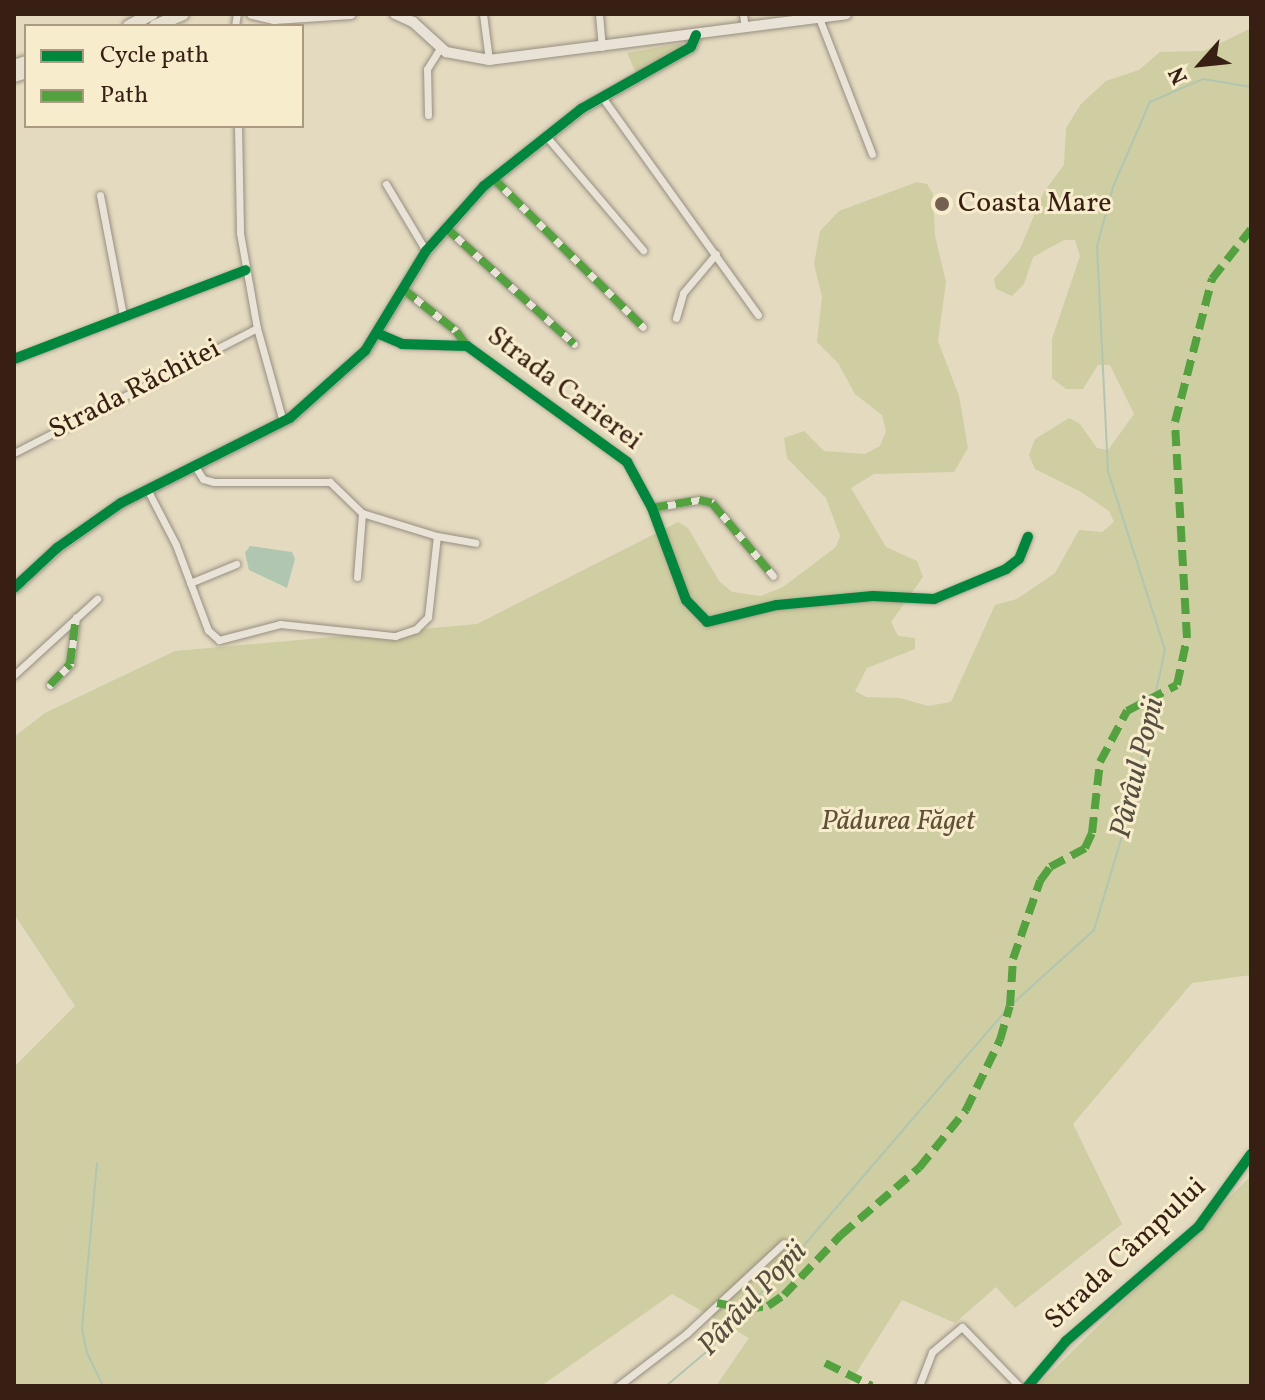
<!DOCTYPE html>
<meta charset="utf-8">
<style>
body{margin:0}
#map{position:relative;width:1265px;height:1400px;overflow:hidden;background:#e3dac0;font-family:Vollkorn,serif}
div>[style]{position:absolute}
.green>*{inset:0;background:#cfcda2}
.water>*{inset:0;background:#b1c6b0}
.stream>*{height:2px;margin:-1px;padding:0 1px;transform-origin:1px;border-radius:1px;background:#b1c6b0}
.roads{filter:drop-shadow(0 0 2px #978e7f) drop-shadow(0 0 2px #978e7f)}
.minor>*{height:7px;margin:-3.5px;padding:0 3.5px;transform-origin:3.5px;border-radius:3.5px;background:#e8e3d6}
.tertiary>*{height:9px;margin:-4.5px;padding:0 4.5px;transform-origin:4.5px;border-radius:4.5px;background:#e8e3d6}
.secondary>*{height:10px;margin:-5px;padding:0 5px;transform-origin:5px;border-radius:5px;background:#e8e3d6}
.primary>*{height:12px;margin:-6px;padding:0 6px;transform-origin:6px;border-radius:6px;background:#e4dfcf}
.quiet>*{height:8px;margin-top:-4px;transform-origin:0;background:repeating-linear-gradient(90deg,#53a23f 0 16px,transparent 0 24px)}
.cycleway>*{height:10px;margin:-5px;padding:0 5px;transform-origin:5px;border-radius:5px;background:#00873e}
.dots>*{width:22px;height:22px;translate:-50% -50%;box-sizing:border-box;border:4px solid #f7eccc;border-radius:50%}
span{translate:-50% -50%;white-space:nowrap;text-align:center;line-height:1.15;-webkit-text-stroke:6px #f7eccc;paint-order:stroke}
.poi-label{font-size:28px;color:#371f14}
.left{translate:0 -50%;text-align:left}
.street-label{font-size:28px;color:#371f14}
.park-label{font-size:28px;color:#605037;font-style:italic}
.water-label{font-size:30px;color:#554f41;font-style:italic}
.frame{position:absolute;inset:0;border:16px solid #371f14;pointer-events:none}
.legend{position:absolute;left:24px;top:24px;width:280px;height:104px;box-sizing:border-box;background:#f7eccc;border:2px solid #aa9a82;margin:0;padding:10px 14px;list-style:none;font-size:24px;color:#371f14}
.legend li{display:flex;align-items:center;gap:16px;height:40px}
.legend b{width:40px;border:2px solid #aa9a82}
.north{position:absolute;left:1161px;top:24px;width:80px;height:80px;-webkit-text-stroke:6px #f7eccc;paint-order:stroke;rotate:243deg;font-size:22px;font-weight:700;line-height:32px;text-align:center;color:#371f14}
.north::after{content:'';display:block;margin:auto;width:28px;height:36px;background:#371f14;clip-path:polygon(50% 0,100% 100%,50% 72%,0 100%)}
</style>
<div id="map">
<div class="green">
<div style="clip-path:polygon(1251px 28px,1251px 975px,1192px 983px,1073px 1124px,1122px 1224px,1015px 1308px,996px 1287px,955px 1323px,902px 1300px,848px 1386px,716px 1386px,749px 1338px,672px 1294px,541px 1386px,14px 1386px,14px 1067px,75px 1006px,14px 914px,14px 737px,45px 713px,175px 651px,477px 624px,678px 522px,688px 528px,719px 581px,732px 592px,761px 596px,783px 587px,836px 547px,840px 536px,826px 498px,787px 458px,784px 438px,804px 431px,824px 451px,865px 454px,880px 446px,886px 431px,882px 415px,855px 394px,838px 363px,817px 342px,822px 297px,814px 264px,820px 231px,839px 211px,917px 182px,927px 184px,933px 194px,935px 236px,946px 282px,938px 341px,959px 396px,968px 448px,954px 472px,874px 474px,851px 488px,886px 547px,917px 561px,923px 577px,891px 622px,898px 636px,915px 638px,915px 649px,867px 668px,855px 691px,866px 697px,900px 698px,928px 706px,951px 702px,995px 605px,1017px 599px,1055px 573px,1079px 530px,1102px 532px,1114px 522px,1109px 511px,1081px 492px,1035px 469px,1029px 455px,1035px 439px,1069px 418px,1080px 424px,1097px 448px,1108px 450px,1134px 414px,1110px 365px,1098px 365px,1083px 389px,1066px 389px,1052px 378px,1052px 339px,1080px 256px,1075px 240px,1064px 240px,1033px 257px,1024px 284px,1012px 296px,996px 289px,994px 279px,1020px 249px,1044px 192px,1064px 165px,1066px 128px,1081px 104px,1106px 81px,1139px 70px,1160px 52px,1204px 51px)"></div>
<div style="clip-path:polygon(682px 43px,682px 49px,636px 73px,627px 53px)"></div>
<div style="clip-path:polygon(1251px 1176px,1251px 1386px,1037px 1386px)"></div>
</div>
<div class="water">
<div style="clip-path:polygon(250px 546px,292px 552px,295px 559px,287px 588px,249px 570px,245px 553px)"></div>
</div>
<div class="stream">
<div style="left:97px;top:1163px;width:167px;rotate:95.2deg"></div>
<div style="left:82px;top:1329px;width:25px;rotate:78deg"></div>
<div style="left:87px;top:1353px;width:37px;rotate:64deg"></div>
<div style="left:666px;top:1386px;width:60px;rotate:-40.3deg"></div>
<div style="left:712px;top:1347px;width:130px;rotate:-47.8deg"></div>
<div style="left:799px;top:1251px;width:323px;rotate:-49.3deg"></div>
<div style="left:1010px;top:1006px;width:113px;rotate:-42.1deg"></div>
<div style="left:1094px;top:930px;width:137px;rotate:-73.4deg"></div>
<div style="left:1133px;top:799px;width:152px;rotate:-77.9deg"></div>
<div style="left:1165px;top:650px;width:188px;rotate:-107.7deg"></div>
<div style="left:1108px;top:471px;width:225px;rotate:-92.8deg"></div>
<div style="left:1097px;top:246px;width:61px;rotate:-74.8deg"></div>
<div style="left:1113px;top:187px;width:93px;rotate:-66.5deg"></div>
<div style="left:1150px;top:102px;width:58px;rotate:-23.5deg"></div>
<div style="left:1203px;top:79px;width:49px;rotate:9.5deg"></div>
</div>
<div class="roads">
<div class="minor">
<div style="left:483px;top:14px;width:46px;rotate:82.6deg"></div>
<div style="left:599px;top:14px;width:33px;rotate:85deg"></div>
<div style="left:743px;top:14px;width:14px;rotate:82deg"></div>
<div style="left:819px;top:18px;width:146px;rotate:68.7deg"></div>
<div style="left:235px;top:26px;width:12px;rotate:-81deg"></div>
<div style="left:602px;top:97px;width:268px;rotate:54.4deg"></div>
<div style="left:428px;top:115px;width:46px;rotate:-91.2deg"></div>
<div style="left:427px;top:69px;width:25px;rotate:-58deg"></div>
<div style="left:238px;top:126px;width:107px;rotate:88.9deg"></div>
<div style="left:240px;top:233px;width:97px;rotate:79.9deg"></div>
<div style="left:257px;top:328px;width:98px;rotate:74.5deg"></div>
<div style="left:546px;top:136px;width:150px;rotate:49.6deg"></div>
<div style="left:493px;top:178px;width:211px;rotate:44.8deg"></div>
<div style="left:386px;top:184px;width:78px;rotate:59.2deg"></div>
<div style="left:100px;top:195px;width:123px;rotate:79.2deg"></div>
<div style="left:445px;top:227px;width:174px;rotate:42.2deg"></div>
<div style="left:403px;top:289px;width:68px;rotate:38.4deg"></div>
<div style="left:456px;top:331px;width:19px;rotate:54deg"></div>
<div style="left:676px;top:318px;width:26px;rotate:-74deg"></div>
<div style="left:683px;top:293px;width:51px;rotate:-49.8deg"></div>
<div style="left:379px;top:334px;width:25px;rotate:23deg"></div>
<div style="left:402px;top:344px;width:65px;rotate:1.8deg"></div>
<div style="left:467px;top:346px;width:198px;rotate:35.9deg"></div>
<div style="left:627px;top:462px;width:52px;rotate:61.5deg"></div>
<div style="left:652px;top:508px;width:98px;rotate:69.7deg"></div>
<div style="left:686px;top:600px;width:30px;rotate:46deg"></div>
<div style="left:707px;top:622px;width:72px;rotate:-13.7deg"></div>
<div style="left:777px;top:605px;width:96px;rotate:-5.4deg"></div>
<div style="left:873px;top:596px;width:61px;rotate:2.8deg"></div>
<div style="left:934px;top:599px;width:78px;rotate:-22.6deg"></div>
<div style="left:1006px;top:569px;width:16px;rotate:-38deg"></div>
<div style="left:1019px;top:559px;width:24px;rotate:-68deg"></div>
<div style="left:14px;top:359px;width:248px;rotate:-21deg"></div>
<div style="left:14px;top:453px;width:273px;rotate:-27.2deg"></div>
<div style="left:147px;top:489px;width:63px;rotate:62.6deg"></div>
<div style="left:176px;top:545px;width:91px;rotate:69.4deg"></div>
<div style="left:208px;top:630px;width:15px;rotate:42deg"></div>
<div style="left:219px;top:640px;width:63px;rotate:-14.7deg"></div>
<div style="left:280px;top:624px;width:116px;rotate:6deg"></div>
<div style="left:395px;top:636px;width:22px;rotate:-18deg"></div>
<div style="left:416px;top:629px;width:17px;rotate:-45deg"></div>
<div style="left:428px;top:617px;width:81px;rotate:-83.7deg"></div>
<div style="left:437px;top:536px;width:78px;rotate:-163deg"></div>
<div style="left:362px;top:513px;width:45px;rotate:-135.9deg"></div>
<div style="left:330px;top:482px;width:116px;rotate:180deg"></div>
<div style="left:214px;top:482px;width:11px;rotate:-165deg"></div>
<div style="left:203px;top:479px;width:15px;rotate:-122deg"></div>
<div style="left:652px;top:508px;width:48px;rotate:-9.7deg"></div>
<div style="left:699px;top:500px;width:13px;rotate:13deg"></div>
<div style="left:712px;top:503px;width:95px;rotate:50.1deg"></div>
<div style="left:437px;top:536px;width:39px;rotate:10deg"></div>
<div style="left:357px;top:577px;width:64px;rotate:-85.5deg"></div>
<div style="left:190px;top:583px;width:50px;rotate:-22.4deg"></div>
<div style="left:14px;top:675px;width:113px;rotate:-42.5deg"></div>
<div style="left:50px;top:685px;width:29px;rotate:-46deg"></div>
<div style="left:70px;top:664px;width:47px;rotate:-82.7deg"></div>
<div style="left:618px;top:1386px;width:87px;rotate:-37.5deg"></div>
<div style="left:687px;top:1333px;width:132px;rotate:-42.9deg"></div>
<div style="left:919px;top:1386px;width:36px;rotate:-69deg"></div>
<div style="left:932px;top:1352px;width:39px;rotate:-40deg"></div>
<div style="left:962px;top:1327px;width:82px;rotate:46deg"></div>
<div style="left:1028px;top:1386px;width:59px;rotate:-49.8deg"></div>
<div style="left:1066px;top:1341px;width:176px;rotate:-40.8deg"></div>
<div style="left:1199px;top:1226px;width:89px;rotate:-54.2deg"></div>
</div>
<div class="tertiary">
<div style="left:14px;top:588px;width:59px;rotate:-42.9deg"></div>
<div style="left:57px;top:548px;width:78px;rotate:-35.1deg"></div>
<div style="left:121px;top:503px;width:189px;rotate:-26.7deg"></div>
<div style="left:290px;top:418px;width:101px;rotate:-41.8deg"></div>
<div style="left:365px;top:351px;width:117px;rotate:-58.6deg"></div>
<div style="left:426px;top:251px;width:87px;rotate:-48.3deg"></div>
<div style="left:484px;top:186px;width:124px;rotate:-38.4deg"></div>
<div style="left:581px;top:109px;width:126px;rotate:-29.4deg"></div>
<div style="left:691px;top:47px;width:13px;rotate:-67deg"></div>
</div>
<div class="secondary">
<div style="left:252px;top:14px;width:23px;rotate:13deg"></div>
<div style="left:274px;top:19px;width:77px;rotate:-3.7deg"></div>
<div style="left:395px;top:14px;width:20px;rotate:24deg"></div>
<div style="left:413px;top:22px;width:45px;rotate:42.3deg"></div>
<div style="left:446px;top:52px;width:44px;rotate:10.5deg"></div>
<div style="left:489px;top:60px;width:360px;rotate:-7.3deg"></div>
</div>
<div class="primary">
<div style="left:129px;top:26px;width:26px;rotate:-28deg"></div>
<div style="left:155px;top:26px;width:30px;rotate:-23deg"></div>
<div style="left:14px;top:66px;width:13px;rotate:-18deg"></div>
<div style="left:14px;top:76px;width:13px;rotate:-18deg"></div>
</div>
</div>
<div class="quiet">
<div style="left:493px;top:178px;width:211px;rotate:44.8deg"></div>
<div style="left:445px;top:227px;width:174px;rotate:42.2deg"></div>
<div style="left:403px;top:289px;width:68px;rotate:38.4deg"></div>
<div style="left:456px;top:331px;width:19px;rotate:54deg"></div>
<div style="left:652px;top:508px;width:48px;rotate:-9.7deg"></div>
<div style="left:699px;top:500px;width:13px;rotate:13deg"></div>
<div style="left:712px;top:503px;width:95px;rotate:50.1deg"></div>
<div style="left:50px;top:685px;width:29px;rotate:-46deg"></div>
<div style="left:70px;top:664px;width:47px;rotate:-82.7deg"></div>
<div style="left:717px;top:1303px;width:31px;rotate:11deg"></div>
<div style="left:747px;top:1309px;width:21px;rotate:-8deg"></div>
<div style="left:768px;top:1306px;width:19px;rotate:-35deg"></div>
<div style="left:784px;top:1295px;width:83px;rotate:-46.5deg"></div>
<div style="left:841px;top:1235px;width:103px;rotate:-40.7deg"></div>
<div style="left:919px;top:1168px;width:75px;rotate:-51deg"></div>
<div style="left:966px;top:1110px;width:78px;rotate:-64.1deg"></div>
<div style="left:1000px;top:1040px;width:35px;rotate:-74deg"></div>
<div style="left:1010px;top:1006px;width:47px;rotate:-86.3deg"></div>
<div style="left:1013px;top:959px;width:83px;rotate:-70.9deg"></div>
<div style="left:1040px;top:881px;width:17px;rotate:-54deg"></div>
<div style="left:1050px;top:867px;width:40px;rotate:-28deg"></div>
<div style="left:1085px;top:848px;width:17px;rotate:-65deg"></div>
<div style="left:1092px;top:833px;width:71px;rotate:-83.6deg"></div>
<div style="left:1100px;top:762px;width:58px;rotate:-62.1deg"></div>
<div style="left:1127px;top:711px;width:56px;rotate:-27.5deg"></div>
<div style="left:1177px;top:685px;width:48px;rotate:-78deg"></div>
<div style="left:1187px;top:638px;width:216px;rotate:-93.2deg"></div>
<div style="left:1175px;top:422px;width:148px;rotate:-75.5deg"></div>
<div style="left:1212px;top:279px;width:63px;rotate:-52deg"></div>
<div style="left:825px;top:1363px;width:52px;rotate:26.1deg"></div>
</div>
<div class="cycleway">
<div style="left:379px;top:334px;width:25px;rotate:23deg"></div>
<div style="left:402px;top:344px;width:65px;rotate:1.8deg"></div>
<div style="left:467px;top:346px;width:198px;rotate:35.9deg"></div>
<div style="left:627px;top:462px;width:52px;rotate:61.5deg"></div>
<div style="left:652px;top:508px;width:98px;rotate:69.7deg"></div>
<div style="left:686px;top:600px;width:30px;rotate:46deg"></div>
<div style="left:707px;top:622px;width:72px;rotate:-13.7deg"></div>
<div style="left:777px;top:605px;width:96px;rotate:-5.4deg"></div>
<div style="left:873px;top:596px;width:61px;rotate:2.8deg"></div>
<div style="left:934px;top:599px;width:78px;rotate:-22.6deg"></div>
<div style="left:1006px;top:569px;width:16px;rotate:-38deg"></div>
<div style="left:1019px;top:559px;width:24px;rotate:-68deg"></div>
<div style="left:14px;top:359px;width:248px;rotate:-21deg"></div>
<div style="left:14px;top:588px;width:59px;rotate:-42.9deg"></div>
<div style="left:57px;top:548px;width:78px;rotate:-35.1deg"></div>
<div style="left:121px;top:503px;width:189px;rotate:-26.7deg"></div>
<div style="left:290px;top:418px;width:101px;rotate:-41.8deg"></div>
<div style="left:365px;top:351px;width:117px;rotate:-58.6deg"></div>
<div style="left:426px;top:251px;width:87px;rotate:-48.3deg"></div>
<div style="left:484px;top:186px;width:124px;rotate:-38.4deg"></div>
<div style="left:581px;top:109px;width:126px;rotate:-29.4deg"></div>
<div style="left:691px;top:47px;width:13px;rotate:-67deg"></div>
<div style="left:1028px;top:1386px;width:59px;rotate:-49.8deg"></div>
<div style="left:1066px;top:1341px;width:176px;rotate:-40.8deg"></div>
<div style="left:1199px;top:1226px;width:89px;rotate:-54.2deg"></div>
</div>
<div class="dots">
<div style="left:942px;top:204px;background:#736050"></div>
</div>
<div class="poi-label">
<span class="left" style="left:958px;top:204px">Coasta Mare</span>
</div>
<div class="street-label">
<span style="left:564px;top:389px;rotate:37deg">Strada Carierei</span>
<span style="left:135px;top:390px;rotate:-27deg">Strada Răchitei</span>
<span style="left:1126px;top:1254px;rotate:-43deg">Strada Câmpului</span>
</div>
<div class="park-label">
<span style="left:898px;top:822px">Pădurea Făget</span>
</div>
<div class="water-label">
<span style="left:1138px;top:768px;rotate:-76deg">Pârâul Popii</span>
<span style="left:753px;top:1299px;rotate:-47deg">Pârâul Popii</span>
</div>
<div class="frame"></div>
<ul class="legend">
<li><b style="height:10px;background:#00873e"></b>Cycle path</li>
<li><b style="height:10px;background:#53a23f"></b>Path</li>
</ul>
<div class="north">N</div>
</div>
